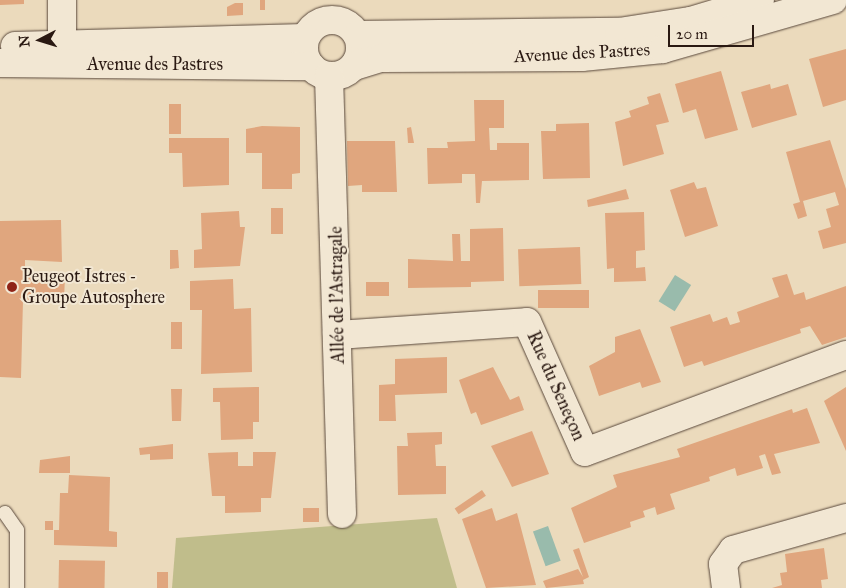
<!DOCTYPE html>
<meta charset="utf-8">
<style>
body{margin:0}
#map{position:relative;width:846px;height:588px;overflow:hidden;background:#ebdabc;font-family:"IM FELL Great Primer",serif}
div>[style]{position:absolute}
.green>*{inset:0;background:#c0bd8b}
.water>*{inset:0;background:#99bbac;transform-origin:0 0}
.building>*{inset:0;background:#e0a67e;transform-origin:0 0}
.roads{filter:drop-shadow(0 0 1px #5a493c) drop-shadow(0 0 1px #5a493c)}
.service>*{height:14px;margin:-7px;padding:0 7px;transform-origin:7px;border-radius:7px;background:#f2e7d3}
.minor>*{height:28px;margin:-14px;padding:0 14px;transform-origin:14px;border-radius:14px;background:#f2e7d3}
.minor>.ring{margin:-14px;padding:0;box-sizing:content-box;background:none;border:28px solid #f2e7d3;border-radius:50%}
.dots>*{width:14px;height:14px;translate:-50% -50%;box-sizing:border-box;border:2px solid #f2e7d3;border-radius:50%}
span{translate:-50% -50%;white-space:nowrap;text-align:center;line-height:1.15;-webkit-text-stroke:4px #f2e7d3;paint-order:stroke}
.street-label{font-size:18px;color:#2a1912}
.poi-label{font-size:18px;color:#2a1912}
.left{translate:0 -50%;text-align:left}
.north{position:absolute;left:15px;top:15px;width:50px;height:50px;-webkit-text-stroke:4px #f2e7d3;paint-order:stroke;rotate:265deg;font-size:14px;font-weight:700;line-height:20px;text-align:center;color:#2a1912}
.north::after{content:'';display:block;margin:auto;width:18px;height:22px;background:#2a1912;clip-path:polygon(50% 0,100% 100%,50% 72%,0 100%)}
.scale{position:absolute;left:668px;top:25px;width:86px;height:22px;box-sizing:border-box;border:2px solid #2a1912;border-top:0;padding-left:6px;font-size:15px;line-height:18px;white-space:nowrap;color:#2a1912;-webkit-text-stroke:4px #f2e7d3;paint-order:stroke}
</style>
<div id="map">
<div class="green">
<div style="clip-path:polygon(437px 518px,457px 588px,172px 588px,176px 538px)"></div>
</div>
<div class="water">
<div style="left:675px;top:275px;width:19px;height:31px;rotate:32deg"></div>
<div style="left:548px;top:526px;width:37px;height:16px;rotate:70deg"></div>
</div>
<div class="building">
<div style="clip-path:polygon(0 0,24px 0,24px 4px,0 5px)"></div>
<div style="left:260px;top:0;width:5px;height:10px"></div>
<div style="clip-path:polygon(235px 3px,243px 3px,243px 15px,227px 16px,227px 7px)"></div>
<div style="clip-path:polygon(846px 49px,846px 100px,823px 107px,809px 59px)"></div>
<div style="clip-path:polygon(721px 71px,738px 130px,705px 139px,696px 109px,683px 113px,675px 84px)"></div>
<div style="clip-path:polygon(770px 84px,771px 89px,788px 84px,797px 115px,752px 128px,741px 92px)"></div>
<div style="clip-path:polygon(660px 93px,669px 122px,656px 125px,664px 154px,623px 166px,615px 122px,631px 117px,629px 111px,649px 104px,647px 97px)"></div>
<div style="clip-path:polygon(474px 100px,504px 100px,504px 128px,489px 128px,490px 150px,497px 150px,497px 143px,529px 143px,529px 180px,482px 181px,480px 203px,476px 203px,475px 174px,462px 174px,462px 183px,428px 184px,427px 148px,448px 148px,447px 142px,475px 141px)"></div>
<div style="left:169px;top:104px;width:12px;height:30px"></div>
<div style="clip-path:polygon(589px 123px,590px 178px,543px 179px,541px 131px,556px 131px,556px 124px)"></div>
<div style="clip-path:polygon(262px 126px,300px 127px,300px 173px,292px 174px,292px 189px,262px 189px,262px 153px,246px 153px,246px 129px)"></div>
<div style="clip-path:polygon(411px 127px,414px 143px,408px 143px,407px 128px)"></div>
<div style="clip-path:polygon(169px 138px,229px 138px,229px 185px,183px 187px,182px 153px,169px 153px)"></div>
<div style="clip-path:polygon(830px 140px,846px 189px,846px 243px,823px 249px,818px 231px,831px 227px,826px 209px,839px 205px,835px 192px,803px 201px,807px 216px,798px 219px,793px 204px,800px 202px,786px 152px)"></div>
<div style="clip-path:polygon(347px 141px,395px 141px,397px 192px,362px 192px,362px 185px,348px 186px)"></div>
<div style="clip-path:polygon(694px 182px,697px 189px,706px 187px,718px 226px,685px 237px,670px 190px)"></div>
<div style="clip-path:polygon(626px 189px,629px 199px,588px 207px,587px 200px)"></div>
<div style="left:271px;top:208px;width:12px;height:26px"></div>
<div style="clip-path:polygon(239px 211px,240px 227px,245px 227px,240px 266px,194px 268px,194px 250px,202px 249px,201px 213px)"></div>
<div style="clip-path:polygon(644px 212px,645px 250px,636px 251px,636px 268px,645px 267px,646px 281px,614px 282px,614px 268px,607px 269px,605px 213px)"></div>
<div style="clip-path:polygon(61px 220px,62px 262px,25px 260px,25px 273px,65px 274px,64px 302px,23px 300px,21px 378px,0 377px,0 221px)"></div>
<div style="clip-path:polygon(503px 228px,504px 281px,471px 282px,471px 287px,408px 288px,408px 259px,453px 261px,452px 234px,460px 234px,461px 261px,470px 261px,470px 229px)"></div>
<div style="left:580px;top:247px;width:37px;height:62px;rotate:88deg"></div>
<div style="clip-path:polygon(170px 250px,178px 250px,179px 268px,170px 269px)"></div>
<div style="clip-path:polygon(787px 274px,794px 295px,804px 292px,806px 300px,846px 286px,846px 337px,822px 345px,810px 326px,800px 329px,801px 333px,704px 366px,702px 361px,684px 367px,670px 327px,710px 314px,713px 322px,727px 317px,730px 325px,740px 322px,737px 312px,779px 297px,772px 278px)"></div>
<div style="clip-path:polygon(233px 279px,234px 309px,251px 308px,252px 372px,201px 374px,202px 310px,190px 310px,190px 281px)"></div>
<div style="left:366px;top:282px;width:23px;height:14px"></div>
<div style="left:589px;top:290px;width:18px;height:51px;rotate:90deg"></div>
<div style="left:171px;top:322px;width:11px;height:27px"></div>
<div style="clip-path:polygon(640px 329px,661px 382px,642px 388px,640px 382px,599px 396px,589px 366px,615px 352px,615px 337px)"></div>
<div style="clip-path:polygon(447px 357px,447px 393px,395px 395px,396px 421px,379px 421px,379px 385px,395px 384px,395px 359px)"></div>
<div style="clip-path:polygon(493px 367px,510px 400px,519px 396px,524px 410px,481px 425px,476px 412px,471px 414px,459px 380px)"></div>
<div style="clip-path:polygon(259px 387px,259px 422px,253px 422px,253px 439px,221px 440px,220px 402px,213px 402px,213px 388px)"></div>
<div style="clip-path:polygon(846px 387px,846px 451px,824px 401px)"></div>
<div style="clip-path:polygon(171px 389px,182px 389px,181px 421px,172px 421px)"></div>
<div style="clip-path:polygon(807px 408px,820px 443px,774px 454px,781px 473px,772px 475px,765px 454px,759px 456px,763px 468px,737px 476px,735px 468px,709px 477px,710px 481px,670px 494px,675px 509px,657px 515px,655px 507px,643px 511px,645px 517px,630px 522px,631px 527px,584px 543px,571px 508px,617px 487px,613px 475px,680px 457px,677px 449px,792px 409px,793px 413px)"></div>
<div style="clip-path:polygon(532px 431px,549px 474px,512px 487px,491px 446px)"></div>
<div style="clip-path:polygon(442px 432px,442px 444px,435px 445px,436px 466px,446px 466px,446px 494px,398px 495px,397px 446px,408px 446px,407px 433px)"></div>
<div style="clip-path:polygon(173px 444px,173px 459px,150px 460px,150px 454px,140px 455px,139px 448px)"></div>
<div style="clip-path:polygon(238px 452px,238px 466px,253px 466px,253px 452px,276px 452px,271px 498px,261px 498px,261px 512px,225px 513px,225px 496px,212px 496px,208px 453px)"></div>
<div style="clip-path:polygon(70px 456px,70px 473px,39px 473px,40px 460px)"></div>
<div style="clip-path:polygon(69px 475px,110px 477px,109px 531px,117px 532px,117px 547px,54px 545px,54px 530px,59px 530px,60px 493px,68px 493px)"></div>
<div style="left:482px;top:490px;width:7px;height:33px;rotate:56deg"></div>
<div style="left:319px;top:508px;width:14px;height:16px;rotate:90deg"></div>
<div style="clip-path:polygon(492px 508px,496px 521px,517px 513px,536px 585px,486px 588px,462px 519px)"></div>
<div style="left:45px;top:521px;width:8px;height:9px"></div>
<div style="clip-path:polygon(579px 548px,589px 577px,583px 580px,584px 584px,546px 588px,543px 581px,578px 569px,583px 577px,573px 550px)"></div>
<div style="clip-path:polygon(824px 548px,828px 579px,821px 580px,822px 588px,772px 588px,782px 585px,780px 573px,787px 572px,785px 554px)"></div>
<div style="left:59px;top:560px;width:46px;height:28px;rotate:1deg"></div>
<div style="left:157px;top:572px;width:11px;height:16px"></div>
</div>
<div class="roads">
<div class="service">
<div style="left:5px;top:513px;width:21px;rotate:55deg"></div>
<div style="left:17px;top:530px;width:58px;rotate:90deg"></div>
</div>
<div class="minor">
<div style="left:62px;top:0;width:44px;rotate:90deg"></div>
<div class="ring" style="left:304px;top:20px;width:28px;height:28px"></div>
<div style="left:358px;top:35px;width:261px;rotate:-0.7deg"></div>
<div style="left:619px;top:32px;width:73px;rotate:-8.7deg"></div>
<div style="left:691px;top:21px;width:72px;rotate:-16.9deg"></div>
<div style="left:15px;top:46px;width:290px;rotate:-1.6deg"></div>
<div style="left:0;top:63px;width:311px;rotate:0.6deg"></div>
<div style="left:354px;top:66px;width:28px;rotate:-17deg"></div>
<div style="left:381px;top:58px;width:201px;rotate:-0.3deg"></div>
<div style="left:582px;top:57px;width:81px;rotate:-5.6deg"></div>
<div style="left:663px;top:49px;width:177px;rotate:-16.1deg"></div>
<div style="left:329px;top:76px;width:438px;rotate:88.3deg"></div>
<div style="left:337px;top:335px;width:190px;rotate:-3.9deg"></div>
<div style="left:527px;top:322px;width:142px;rotate:66deg"></div>
<div style="left:585px;top:452px;width:278px;rotate:-20.4deg"></div>
<div style="left:726px;top:588px;width:24px;rotate:-97deg"></div>
<div style="left:723px;top:564px;width:17px;rotate:-54deg"></div>
<div style="left:733px;top:550px;width:117px;rotate:-15.8deg"></div>
</div>
</div>
<div class="dots">
<div style="left:12px;top:287px;background:#8f2418"></div>
</div>
<div class="street-label">
<span style="left:582px;top:53px;rotate:-3deg">Avenue des Pastres</span>
<span style="left:155px;top:64px">Avenue des Pastres</span>
<span style="left:337px;top:295px;rotate:-91deg">Allée de l'Astragale</span>
<span style="left:556px;top:386px;rotate:66deg">Rue du Seneçon</span>
</div>
<div class="poi-label">
<span class="left" style="left:22px;top:287px">Peugeot Istres -<br>Groupe Autosphere</span>
</div>
<div class="north">N</div>
<div class="scale">20 m</div>
</div>
